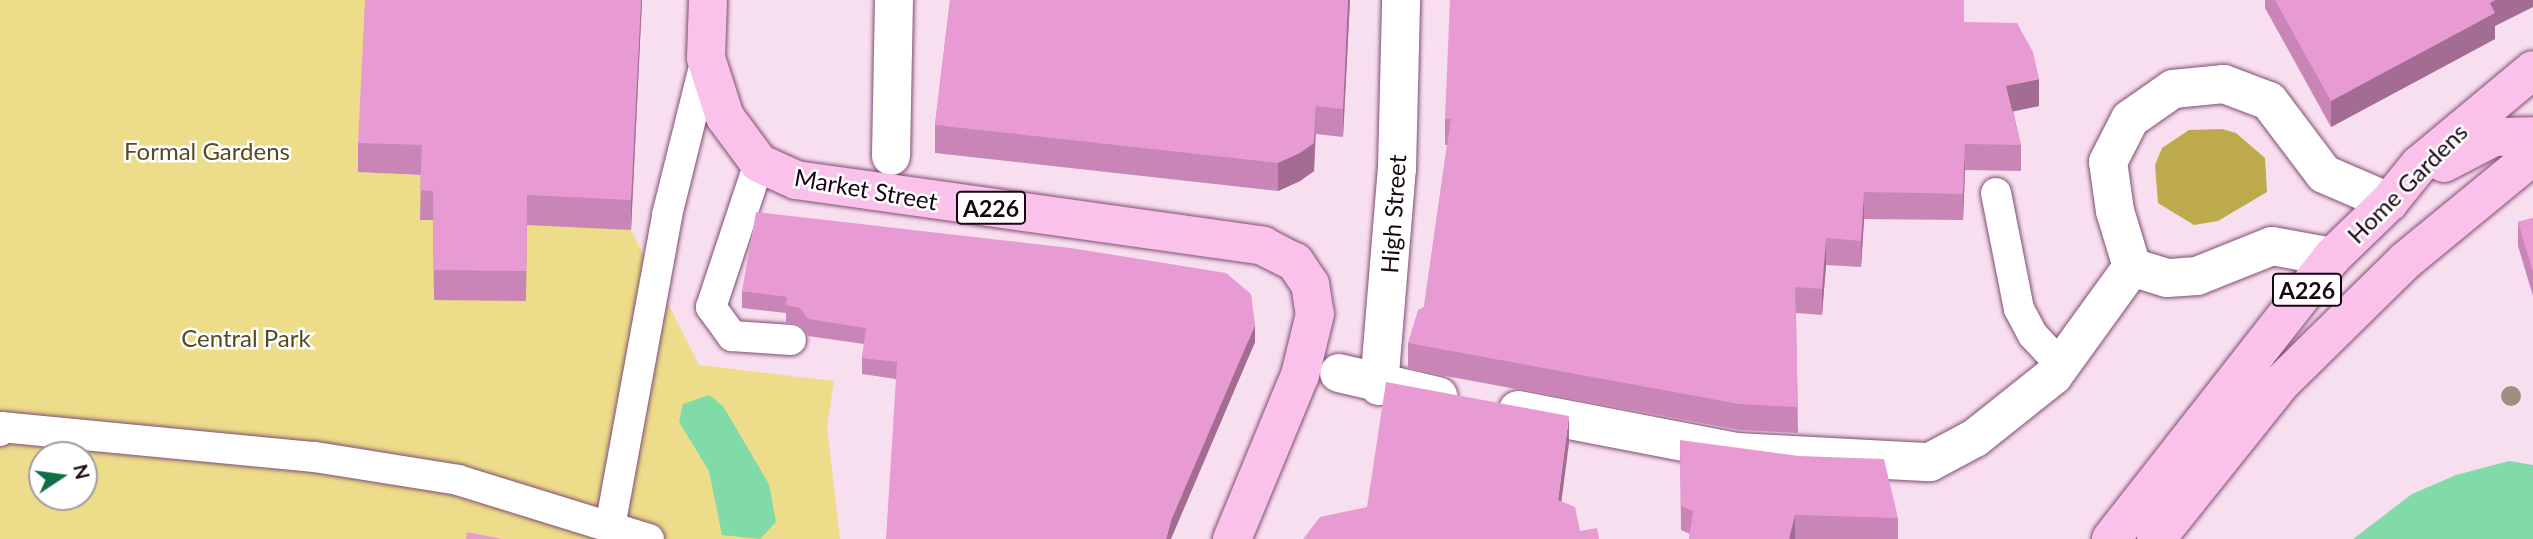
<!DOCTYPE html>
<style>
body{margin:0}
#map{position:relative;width:2533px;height:539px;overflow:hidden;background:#f8dff0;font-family:Lato,sans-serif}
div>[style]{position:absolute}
.green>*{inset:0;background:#eddc89}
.forest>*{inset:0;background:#bdaa4d}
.water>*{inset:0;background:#80dba8}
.roads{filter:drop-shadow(0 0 2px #814d73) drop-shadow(0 0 2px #814d73)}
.lane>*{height:30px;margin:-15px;padding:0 15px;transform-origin:15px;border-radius:15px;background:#fff}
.street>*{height:38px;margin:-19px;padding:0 19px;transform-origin:19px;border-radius:19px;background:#fff}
.primary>*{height:38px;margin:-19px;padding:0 19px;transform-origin:19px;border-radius:19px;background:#fac1eb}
.trees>*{width:20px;height:20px;margin:-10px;border-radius:50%;background:#9d8e80}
.wall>*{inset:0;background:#c885b5}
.shaded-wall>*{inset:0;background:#a26c93}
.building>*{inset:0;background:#e89bd2}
span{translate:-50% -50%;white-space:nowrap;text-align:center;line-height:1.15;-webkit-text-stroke:5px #fff;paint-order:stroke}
.shield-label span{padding:2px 5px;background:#fff;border:2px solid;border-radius:5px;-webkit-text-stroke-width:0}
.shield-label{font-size:23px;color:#170512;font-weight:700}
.park-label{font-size:24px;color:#534b24}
.street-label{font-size:24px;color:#170512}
.north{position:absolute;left:28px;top:441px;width:70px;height:70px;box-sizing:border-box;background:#fff;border:2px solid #a29ba0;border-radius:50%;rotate:77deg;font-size:19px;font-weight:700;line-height:28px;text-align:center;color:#170512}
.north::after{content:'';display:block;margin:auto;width:24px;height:32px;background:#0f6f45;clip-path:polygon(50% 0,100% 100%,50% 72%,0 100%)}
</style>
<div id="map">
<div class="green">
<div style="clip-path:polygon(evenodd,0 0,367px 0,358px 172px,422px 175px,631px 230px,699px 365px,834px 381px,827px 427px,840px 539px,0 539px,0 0,42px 455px,84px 455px,84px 497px,42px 497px,42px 455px)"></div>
</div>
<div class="forest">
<div style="clip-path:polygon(2222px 129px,2236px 133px,2265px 158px,2267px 192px,2218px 221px,2194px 225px,2158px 203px,2155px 165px,2162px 148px,2189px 130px)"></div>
</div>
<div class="water">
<div style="clip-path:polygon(709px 395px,723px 406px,769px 484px,776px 522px,760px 539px,722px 535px,709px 471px,679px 422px,683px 404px)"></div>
<div style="clip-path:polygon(2509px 461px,2533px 465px,2533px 539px,2353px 539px,2412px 494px,2456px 475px)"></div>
</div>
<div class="roads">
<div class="lane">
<div style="left:759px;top:163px;width:152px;rotate:108.4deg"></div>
<div style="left:711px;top:307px;width:36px;rotate:54deg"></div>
<div style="left:732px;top:336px;width:59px;rotate:3.9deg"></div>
<div style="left:1996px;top:193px;width:118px;rotate:78.8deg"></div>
<div style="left:2019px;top:309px;width:30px;rotate:62deg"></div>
<div style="left:2033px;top:335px;width:41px;rotate:47deg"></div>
<div style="left:0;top:431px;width:4px;rotate:-76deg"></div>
<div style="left:1px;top:427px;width:315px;rotate:5.5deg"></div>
<div style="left:315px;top:457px;width:145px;rotate:9.1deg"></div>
<div style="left:458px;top:480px;width:200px;rotate:17.2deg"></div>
<div style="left:610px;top:527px;width:317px;rotate:-79.6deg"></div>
<div style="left:667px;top:215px;width:162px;rotate:-76deg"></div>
</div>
<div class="street">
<div style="left:891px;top:156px;width:156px;rotate:-88.9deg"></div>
<div style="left:2332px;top:257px;width:61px;rotate:-169.6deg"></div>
<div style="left:2272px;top:246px;width:81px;rotate:158.2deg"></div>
<div style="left:2197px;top:276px;width:30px;rotate:176deg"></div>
<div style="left:2167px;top:278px;width:37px;rotate:-163deg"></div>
<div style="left:2132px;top:267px;width:59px;rotate:-106.9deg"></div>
<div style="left:2115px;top:211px;width:49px;rotate:-98.1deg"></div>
<div style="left:2108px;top:162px;width:48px;rotate:-62.9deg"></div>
<div style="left:2130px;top:119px;width:52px;rotate:-34.9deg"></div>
<div style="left:2173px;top:89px;width:51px;rotate:-5.6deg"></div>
<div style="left:2224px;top:84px;width:48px;rotate:20.7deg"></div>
<div style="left:2269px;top:101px;width:91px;rotate:53deg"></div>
<div style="left:2324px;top:174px;width:71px;rotate:23.3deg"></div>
<div style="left:1339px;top:373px;width:102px;rotate:13.1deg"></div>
<div style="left:1379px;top:386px;width:218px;rotate:-85.3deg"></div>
<div style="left:1397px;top:169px;width:169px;rotate:-88.6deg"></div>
<div style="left:1518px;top:410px;width:222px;rotate:10.9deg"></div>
<div style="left:1736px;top:452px;width:194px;rotate:3deg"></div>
<div style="left:1930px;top:462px;width:51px;rotate:-28.1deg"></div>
<div style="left:1975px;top:438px;width:100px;rotate:-38.5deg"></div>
<div style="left:2053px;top:376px;width:135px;rotate:-54.1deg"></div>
</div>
<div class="primary">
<div style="left:708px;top:0;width:58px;rotate:92deg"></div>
<div style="left:706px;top:58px;width:62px;rotate:72.1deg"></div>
<div style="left:725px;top:117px;width:57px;rotate:53.5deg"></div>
<div style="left:759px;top:163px;width:41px;rotate:24.7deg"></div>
<div style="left:796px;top:180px;width:472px;rotate:8deg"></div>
<div style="left:1263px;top:246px;width:36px;rotate:27deg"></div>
<div style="left:1295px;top:262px;width:27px;rotate:56deg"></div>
<div style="left:1310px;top:284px;width:30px;rotate:81deg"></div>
<div style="left:1315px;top:314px;width:63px;rotate:103.8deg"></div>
<div style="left:1300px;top:375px;width:178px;rotate:112.5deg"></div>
<div style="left:2444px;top:163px;width:56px;rotate:-27.5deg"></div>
<div style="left:2494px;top:137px;width:39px;rotate:-1deg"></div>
<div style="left:2111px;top:539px;width:358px;rotate:-51.9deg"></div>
<div style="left:2332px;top:257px;width:79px;rotate:-44deg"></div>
<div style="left:2389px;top:202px;width:48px;rotate:-51deg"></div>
<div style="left:2419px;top:165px;width:148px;rotate:-39.8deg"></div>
<div style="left:2156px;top:539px;width:201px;rotate:-51.3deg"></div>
<div style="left:2282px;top:382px;width:173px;rotate:-44.5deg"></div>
<div style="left:2405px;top:261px;width:166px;rotate:-39.4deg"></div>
</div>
</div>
<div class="trees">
<div style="left:2511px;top:396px"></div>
</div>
<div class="wall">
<div style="clip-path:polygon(642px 0,631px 230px,527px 225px,526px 301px,434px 300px,433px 220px,420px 220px,421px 175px,358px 172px,358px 143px)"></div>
<div style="clip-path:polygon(950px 0,1350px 0,1343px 137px,1316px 134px,1314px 171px,1300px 181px,1278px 191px,935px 153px,935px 125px)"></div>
<div style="clip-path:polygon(2265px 0,2533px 0,2495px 26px,2495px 39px,2331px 127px,2265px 8px)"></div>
<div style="clip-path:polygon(1964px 22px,2039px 106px,2013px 111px,2021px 145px,2021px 171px,1965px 170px,1963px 220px,1864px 219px,1861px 267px,1826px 265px,1822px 315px,1796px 313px,1798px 433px,1739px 430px,1408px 369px,1408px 343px,1424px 307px,1447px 145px,1445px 145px,1445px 119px)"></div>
<div style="clip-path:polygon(2533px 218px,2533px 296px,2518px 246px,2518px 222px)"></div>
<div style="clip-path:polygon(742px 291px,1255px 342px,1172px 535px,896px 379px,862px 374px,862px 358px,864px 344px,808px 336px,800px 325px,786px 322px,786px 313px,742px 308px)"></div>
<div style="clip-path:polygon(1680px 440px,1898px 518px,1898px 539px,1689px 539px,1690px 534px,1681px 530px)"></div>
</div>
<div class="shaded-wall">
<div style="clip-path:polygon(641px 0,642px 0,631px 230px,631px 200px)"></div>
<div style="clip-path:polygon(1348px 0,1350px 0,1343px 137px,1343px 109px)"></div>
<div style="clip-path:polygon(2495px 0,2533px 0,2533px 7px,2495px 26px,2495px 39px,2331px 127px,2331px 101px)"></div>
<div style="clip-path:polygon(2039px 79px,2039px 106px,2006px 113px,2006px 86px)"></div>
<div style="clip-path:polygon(1316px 106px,1314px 171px,1300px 181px,1278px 191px,1278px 163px)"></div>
<div style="clip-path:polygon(1965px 144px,1965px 170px,1963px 220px,1963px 194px)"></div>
<div style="clip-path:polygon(1864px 192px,1864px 219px,1861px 267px,1861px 241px)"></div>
<div style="clip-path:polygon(1826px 238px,1826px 265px,1822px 315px,1822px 289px)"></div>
<div style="clip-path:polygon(1255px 325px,1255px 342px,1171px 539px,1166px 539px,1172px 518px)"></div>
<div style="clip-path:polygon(1569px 416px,1569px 443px,1558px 528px,1558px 500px)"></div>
<div style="clip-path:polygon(1795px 515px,1795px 539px,1789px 539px)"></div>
</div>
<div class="building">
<div style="clip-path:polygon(365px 0,641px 0,631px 200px,527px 195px,526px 271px,434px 270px,433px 191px,420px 190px,422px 145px,358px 143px)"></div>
<div style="clip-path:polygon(950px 0,1348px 0,1343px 109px,1316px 106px,1314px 143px,1300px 153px,1278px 163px,935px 125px)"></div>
<div style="clip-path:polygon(1450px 0,1964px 0,1964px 22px,2017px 23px,2033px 52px,2039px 79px,2006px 86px,2021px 145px,1965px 144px,1963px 194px,1864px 192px,1861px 241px,1826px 238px,1822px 289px,1795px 287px,1798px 407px,1739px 404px,1408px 343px,1418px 310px,1424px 307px,1451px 119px,1445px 119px)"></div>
<div style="clip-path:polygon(2275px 0,2495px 0,2490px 3px,2495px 13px,2331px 101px)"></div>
<div style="clip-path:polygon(756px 212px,1071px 248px,1226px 273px,1251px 294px,1255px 325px,1172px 518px,1166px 539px,886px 539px,897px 362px,862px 358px,866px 328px,808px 319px,800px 308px,786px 305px,787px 297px,742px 291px)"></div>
<div style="clip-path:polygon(2533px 218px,2533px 272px,2518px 222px)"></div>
<div style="clip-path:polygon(1386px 382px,1569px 416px,1558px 500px,1575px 507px,1580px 531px,1597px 528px,1599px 539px,1303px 539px,1320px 517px,1367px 507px)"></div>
<div style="clip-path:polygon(1680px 440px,1799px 456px,1884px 459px,1898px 518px,1795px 515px,1789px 539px,1689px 539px,1693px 511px,1681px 506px)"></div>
<div style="clip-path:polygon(467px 532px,502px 539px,466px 539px)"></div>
</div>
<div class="shield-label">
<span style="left:991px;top:208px">A226</span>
<span style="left:2307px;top:290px">A226</span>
</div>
<div class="park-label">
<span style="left:207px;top:151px">Formal Gardens</span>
<span style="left:246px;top:338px">Central Park</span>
</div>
<div class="street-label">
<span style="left:2407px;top:183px;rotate:-45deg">Home Gardens</span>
<span style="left:866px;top:189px;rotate:10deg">Market Street</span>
<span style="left:1393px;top:214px;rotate:-86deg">High Street</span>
</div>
<div class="north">N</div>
</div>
